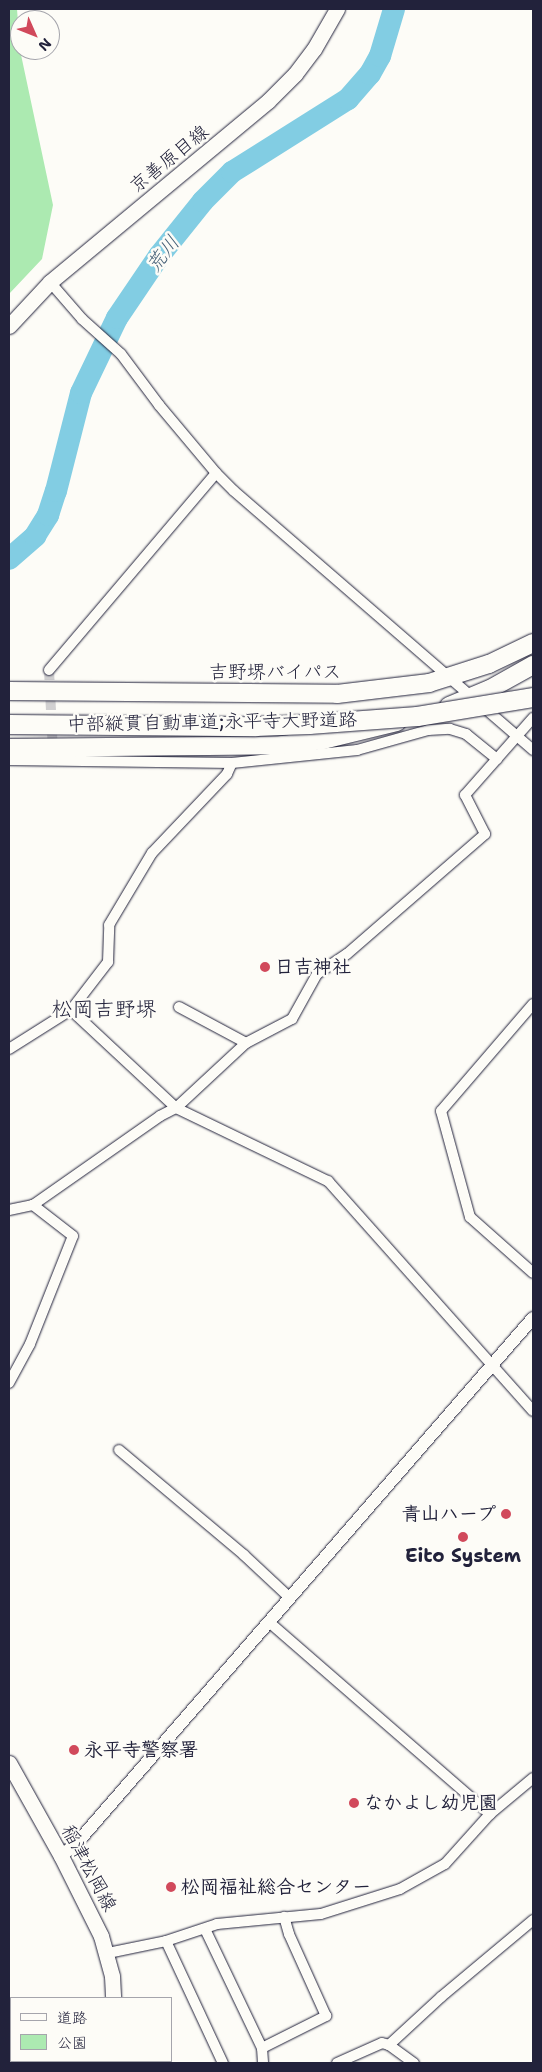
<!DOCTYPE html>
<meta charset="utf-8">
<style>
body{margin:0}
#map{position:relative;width:542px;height:2072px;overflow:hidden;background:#fdfcf7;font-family:"Shantell Sans","Klee One",sans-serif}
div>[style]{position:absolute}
.green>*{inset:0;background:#aceab1}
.river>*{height:22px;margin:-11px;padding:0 11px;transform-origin:11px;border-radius:11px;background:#82cde3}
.minor-tunnel>*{height:10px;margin-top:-5px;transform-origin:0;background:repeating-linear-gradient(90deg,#d1d0d1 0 10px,transparent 0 15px)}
.roads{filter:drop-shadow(0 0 1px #22223b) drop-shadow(0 0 1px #22223b)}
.minor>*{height:10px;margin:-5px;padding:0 5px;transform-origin:5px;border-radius:5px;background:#fdfcf7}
.tertiary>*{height:12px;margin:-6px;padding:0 6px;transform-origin:6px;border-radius:6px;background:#fdfcf7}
.secondary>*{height:15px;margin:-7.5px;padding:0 7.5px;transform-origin:7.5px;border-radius:7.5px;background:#fdfcf7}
.trunk>*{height:18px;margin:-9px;padding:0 9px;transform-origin:9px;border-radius:9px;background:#fdfcf7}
.bridges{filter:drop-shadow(0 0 1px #22223b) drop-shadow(0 0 1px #22223b)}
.motorway-bridge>*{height:19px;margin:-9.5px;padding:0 9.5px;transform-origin:9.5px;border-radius:9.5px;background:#fdfcf7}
.dots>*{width:14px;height:14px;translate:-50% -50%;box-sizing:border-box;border:2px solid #fdfcf7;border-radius:50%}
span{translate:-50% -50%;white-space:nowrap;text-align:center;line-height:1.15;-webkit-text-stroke:5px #fdfcf7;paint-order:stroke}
.street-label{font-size:19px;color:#22223b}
.poi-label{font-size:19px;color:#22223b;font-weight:700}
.left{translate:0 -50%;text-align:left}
.right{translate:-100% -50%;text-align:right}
.water-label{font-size:20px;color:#445e76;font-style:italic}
.quarter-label{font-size:21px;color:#22223b}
.frame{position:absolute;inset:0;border:10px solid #22223b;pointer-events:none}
.legend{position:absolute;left:10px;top:1997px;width:162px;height:65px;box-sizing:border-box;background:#fdfcf7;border:1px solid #a5a5ac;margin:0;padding:6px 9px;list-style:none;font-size:15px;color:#22223b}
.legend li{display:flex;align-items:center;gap:10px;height:25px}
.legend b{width:25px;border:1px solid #a5a5ac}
.north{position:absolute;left:10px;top:10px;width:50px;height:50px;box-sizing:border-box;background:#fdfcf7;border:1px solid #a5a5ac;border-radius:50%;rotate:134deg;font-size:14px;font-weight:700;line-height:20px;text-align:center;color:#22223b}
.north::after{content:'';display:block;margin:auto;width:18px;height:22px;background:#d1495b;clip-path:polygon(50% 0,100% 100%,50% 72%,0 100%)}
</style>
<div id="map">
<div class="green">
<div style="clip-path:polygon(9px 9px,17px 9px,20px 50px,53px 205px,42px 259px,9px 294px)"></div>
</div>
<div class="river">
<div style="left:9px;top:559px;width:35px;rotate:-41deg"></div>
<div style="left:35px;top:536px;width:25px;rotate:-58deg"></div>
<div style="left:48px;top:515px;width:25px;rotate:-72deg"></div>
<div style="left:56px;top:491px;width:101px;rotate:-75.7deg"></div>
<div style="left:81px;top:393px;width:83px;rotate:-64.4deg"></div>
<div style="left:117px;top:318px;width:75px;rotate:-55.9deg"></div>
<div style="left:159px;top:256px;width:70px;rotate:-51.3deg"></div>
<div style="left:203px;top:201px;width:41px;rotate:-45deg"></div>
<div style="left:232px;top:172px;width:137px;rotate:-32.2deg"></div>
<div style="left:348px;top:99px;width:33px;rotate:-49deg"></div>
<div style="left:370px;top:74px;width:21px;rotate:-61deg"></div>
<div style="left:380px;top:56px;width:49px;rotate:-73.4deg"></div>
</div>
<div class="minor-tunnel">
<div style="left:49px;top:670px;width:81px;rotate:87.2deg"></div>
</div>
<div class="roads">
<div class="minor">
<div style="left:50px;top:282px;width:49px;rotate:49.1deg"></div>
<div style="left:82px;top:319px;width:52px;rotate:41.9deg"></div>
<div style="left:121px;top:354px;width:64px;rotate:53.3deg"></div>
<div style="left:159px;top:405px;width:89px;rotate:50deg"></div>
<div style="left:216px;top:473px;width:25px;rotate:45deg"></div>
<div style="left:234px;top:491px;width:396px;rotate:40.9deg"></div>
<div style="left:49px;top:670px;width:258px;rotate:-49.7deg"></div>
<div style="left:9px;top:760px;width:223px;rotate:0.8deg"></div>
<div style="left:232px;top:763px;width:126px;rotate:-5.9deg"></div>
<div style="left:357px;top:750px;width:74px;rotate:-15.7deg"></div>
<div style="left:428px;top:730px;width:22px;rotate:-3deg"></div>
<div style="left:450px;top:729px;width:17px;rotate:17deg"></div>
<div style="left:466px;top:734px;width:40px;rotate:39deg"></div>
<div style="left:533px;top:1004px;width:141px;rotate:130.7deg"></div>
<div style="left:441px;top:1111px;width:110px;rotate:74.7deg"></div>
<div style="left:470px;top:1217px;width:84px;rotate:41.6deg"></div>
<div style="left:179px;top:1007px;width:76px;rotate:28.2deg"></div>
<div style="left:71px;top:1010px;width:144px;rotate:43deg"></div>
<div style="left:176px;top:1108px;width:169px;rotate:25.7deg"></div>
<div style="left:328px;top:1181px;width:308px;rotate:48.3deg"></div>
<div style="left:9px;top:1049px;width:73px;rotate:-32.2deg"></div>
<div style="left:71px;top:1010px;width:61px;rotate:-52.4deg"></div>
<div style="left:108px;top:962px;width:37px;rotate:-88deg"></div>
<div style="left:109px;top:925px;width:84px;rotate:-59.2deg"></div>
<div style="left:152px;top:853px;width:109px;rotate:-46.5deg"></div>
<div style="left:227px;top:774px;width:12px;rotate:-66deg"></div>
<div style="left:9px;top:1210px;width:25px;rotate:-12deg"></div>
<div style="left:33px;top:1205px;width:155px;rotate:-35deg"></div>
<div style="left:160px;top:1116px;width:18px;rotate:-27deg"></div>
<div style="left:176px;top:1108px;width:96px;rotate:-42.9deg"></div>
<div style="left:246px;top:1043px;width:52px;rotate:-27.6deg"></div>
<div style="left:292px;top:1019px;width:51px;rotate:-60.9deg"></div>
<div style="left:317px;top:974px;width:36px;rotate:-34deg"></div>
<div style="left:347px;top:954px;width:183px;rotate:-41deg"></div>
<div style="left:485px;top:834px;width:44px;rotate:-117.1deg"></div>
<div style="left:465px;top:795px;width:103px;rotate:-48.6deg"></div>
<div style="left:9px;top:1383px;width:44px;rotate:-61.7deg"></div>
<div style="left:30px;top:1344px;width:116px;rotate:-68.3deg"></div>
<div style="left:73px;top:1236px;width:51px;rotate:-142.2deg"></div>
<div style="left:119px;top:1450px;width:163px;rotate:40deg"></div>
<div style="left:244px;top:1555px;width:63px;rotate:43.1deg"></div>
<div style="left:269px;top:1622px;width:293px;rotate:41deg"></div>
<div style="left:205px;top:1929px;width:132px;rotate:64.4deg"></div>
<div style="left:262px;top:2048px;width:15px;rotate:86deg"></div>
<div style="left:166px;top:1941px;width:135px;rotate:65deg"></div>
<div style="left:108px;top:1953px;width:59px;rotate:-11.7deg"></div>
<div style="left:166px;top:1941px;width:54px;rotate:-18.4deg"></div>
<div style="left:217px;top:1924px;width:104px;rotate:-5.5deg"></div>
<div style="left:321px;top:1914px;width:83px;rotate:-17.6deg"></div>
<div style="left:400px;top:1889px;width:51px;rotate:-29.1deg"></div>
<div style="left:445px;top:1864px;width:67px;rotate:-48deg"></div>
<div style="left:490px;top:1814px;width:56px;rotate:-39.9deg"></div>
<div style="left:389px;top:2045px;width:71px;rotate:-42.7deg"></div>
<div style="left:441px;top:1997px;width:120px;rotate:-39.9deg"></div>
<div style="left:262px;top:2048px;width:72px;rotate:-26.6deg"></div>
<div style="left:326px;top:2016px;width:90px;rotate:-114.3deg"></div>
<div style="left:289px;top:1934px;width:18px;rotate:-106deg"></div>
<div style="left:337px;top:2063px;width:49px;rotate:-24deg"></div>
<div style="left:382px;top:2043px;width:7px;rotate:16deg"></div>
<div style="left:389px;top:2045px;width:31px;rotate:36deg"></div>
</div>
<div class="tertiary">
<div style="left:61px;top:1856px;width:19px;rotate:-39deg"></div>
<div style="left:76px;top:1844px;width:697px;rotate:-49.02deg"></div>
</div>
<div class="secondary">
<div style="left:9px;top:326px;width:60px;rotate:-47deg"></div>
<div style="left:50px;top:282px;width:283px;rotate:-39.7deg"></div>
<div style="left:268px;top:101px;width:38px;rotate:-45deg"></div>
<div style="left:295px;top:74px;width:31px;rotate:-53deg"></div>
<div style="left:314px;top:49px;width:46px;rotate:-60.1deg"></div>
<div style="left:9px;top:1763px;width:107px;rotate:60.8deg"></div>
<div style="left:61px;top:1856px;width:89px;rotate:63.4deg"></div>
<div style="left:101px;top:1936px;width:41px;rotate:74.6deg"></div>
<div style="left:112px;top:1976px;width:22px;rotate:87deg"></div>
<div style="left:116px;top:2061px;width:2px;rotate:90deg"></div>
</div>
<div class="trunk">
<div style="left:9px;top:691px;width:328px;rotate:0.5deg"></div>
<div style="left:337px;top:694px;width:93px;rotate:-6.8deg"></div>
<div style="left:429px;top:683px;width:63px;rotate:-17.6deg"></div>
<div style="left:489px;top:664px;width:49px;rotate:-25.5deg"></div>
<div style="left:449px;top:706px;width:44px;rotate:-22.5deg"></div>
<div style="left:490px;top:689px;width:49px;rotate:-29.2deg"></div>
<div style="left:9px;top:748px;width:273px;rotate:-0.6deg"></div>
<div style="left:282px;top:745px;width:41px;rotate:-7deg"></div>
<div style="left:323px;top:740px;width:76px;rotate:-13.7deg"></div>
</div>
</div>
<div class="bridges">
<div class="motorway-bridge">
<div style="left:9px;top:724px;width:246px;rotate:0.5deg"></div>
<div style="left:255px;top:726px;width:54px;rotate:-2.1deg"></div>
<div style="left:309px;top:724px;width:108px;rotate:-4.2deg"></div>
<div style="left:417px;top:716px;width:118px;rotate:-9.3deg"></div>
</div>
</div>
<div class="dots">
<div style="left:265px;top:967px;background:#d1495b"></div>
<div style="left:506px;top:1514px;background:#d1495b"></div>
<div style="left:463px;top:1537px;background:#d1495b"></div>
<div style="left:74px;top:1750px;background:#d1495b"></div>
<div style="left:354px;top:1803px;background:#d1495b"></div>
<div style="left:171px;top:1887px;background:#d1495b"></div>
</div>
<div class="street-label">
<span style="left:169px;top:159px;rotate:-39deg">京善原目線</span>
<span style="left:275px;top:672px">吉野堺バイパス</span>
<span style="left:212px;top:722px;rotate:-1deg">中部縦貫自動車道;永平寺大野道路</span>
<span style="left:89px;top:1868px;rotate:62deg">稲津松岡線</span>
</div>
<div class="poi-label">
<span class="left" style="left:275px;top:967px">日吉神社</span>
<span class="right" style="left:496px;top:1514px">青山ハープ</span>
<span style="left:463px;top:1556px">Eito System</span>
<span class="left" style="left:84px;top:1750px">永平寺警察署</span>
<span class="left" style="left:364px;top:1803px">なかよし幼児園</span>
<span class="left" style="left:181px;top:1887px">松岡福祉総合センター</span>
</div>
<div class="water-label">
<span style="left:163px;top:254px;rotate:-52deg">荒川</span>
</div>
<div class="quarter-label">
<span style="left:104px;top:1009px">松岡吉野堺</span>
</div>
<div class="frame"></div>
<ul class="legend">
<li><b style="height:6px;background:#fdfcf7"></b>道路</li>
<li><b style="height:14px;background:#aceab1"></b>公園</li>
</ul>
<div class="north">N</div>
</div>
